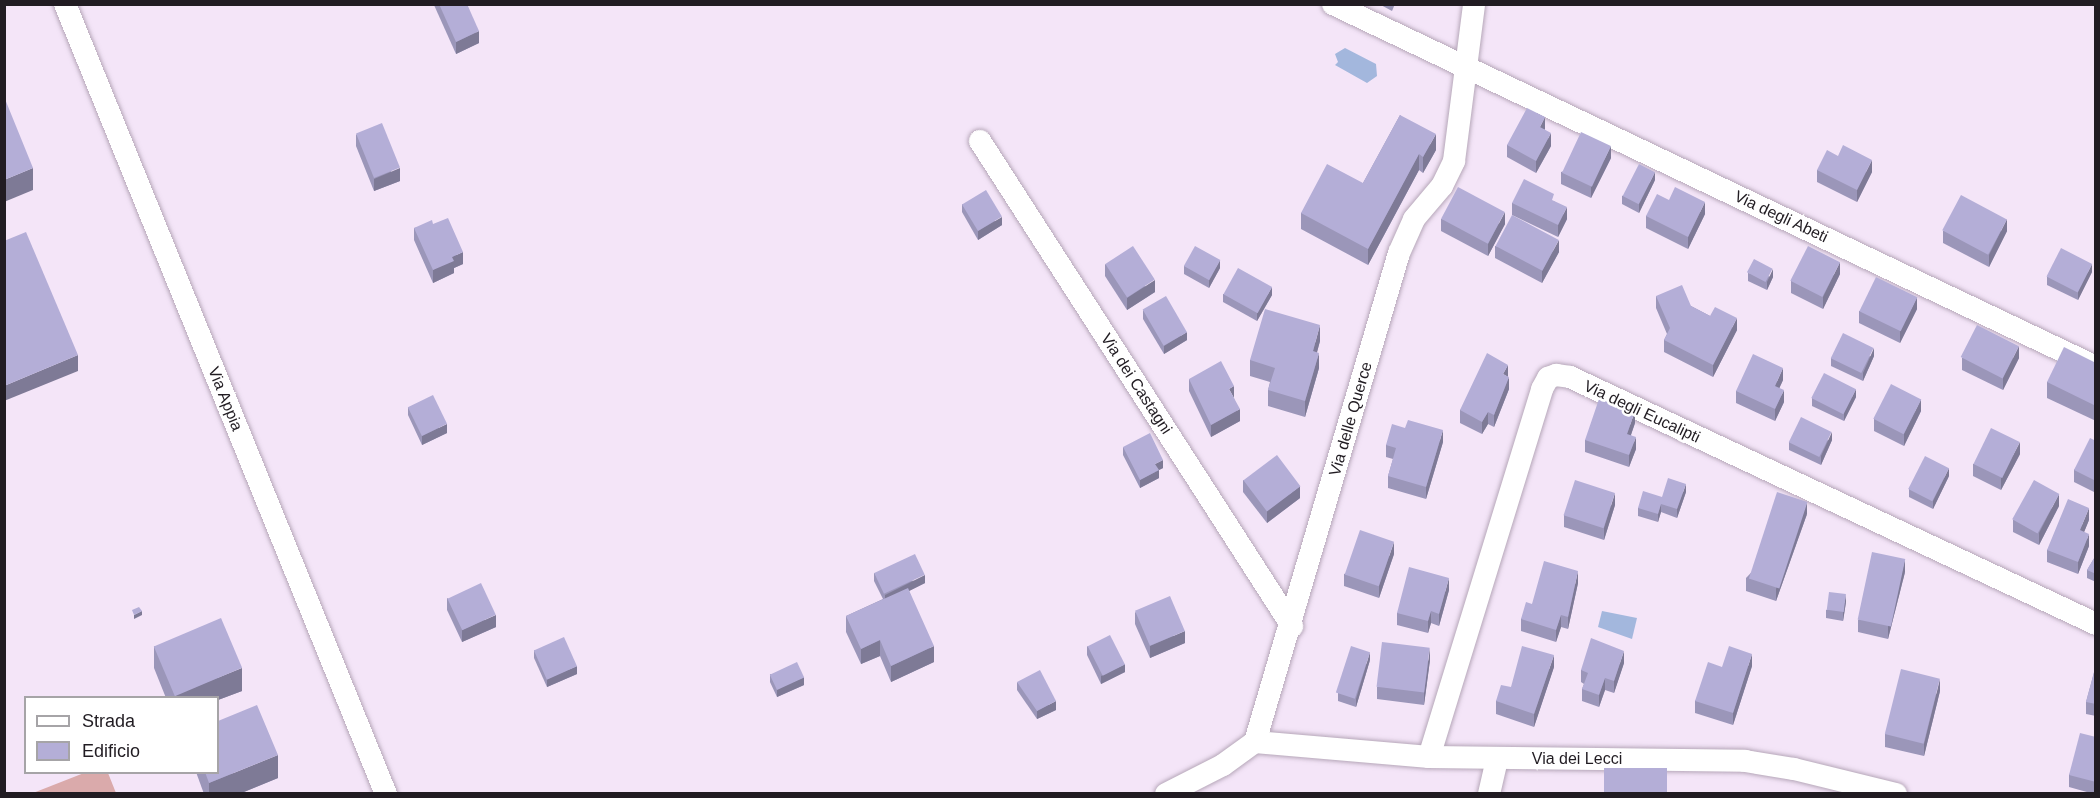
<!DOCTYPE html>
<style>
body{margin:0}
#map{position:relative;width:2100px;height:798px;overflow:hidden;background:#f4e5f8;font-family:Helvetica,sans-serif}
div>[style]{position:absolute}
.green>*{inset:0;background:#daaaab}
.water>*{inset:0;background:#a3b7dd}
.roads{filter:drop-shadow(0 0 2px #b6a7b9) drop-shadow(0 0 2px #b6a7b9)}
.minor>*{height:22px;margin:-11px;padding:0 11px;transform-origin:11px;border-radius:11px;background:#fff}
.wall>*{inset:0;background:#9b96b9}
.shaded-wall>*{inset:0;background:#7e7a96}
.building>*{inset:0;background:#b4aed7;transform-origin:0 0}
span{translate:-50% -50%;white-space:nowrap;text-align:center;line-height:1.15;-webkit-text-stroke:5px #fff;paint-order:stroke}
.street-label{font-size:16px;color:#211c22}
.frame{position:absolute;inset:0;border:6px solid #211c22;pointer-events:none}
.legend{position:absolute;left:24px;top:696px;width:195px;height:78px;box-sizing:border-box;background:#fff;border:2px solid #a6a4a7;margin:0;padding:8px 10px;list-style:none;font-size:18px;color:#211c22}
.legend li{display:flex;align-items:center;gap:12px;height:30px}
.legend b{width:30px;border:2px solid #a6a4a7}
</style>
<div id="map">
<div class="green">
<div style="clip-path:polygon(84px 773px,108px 773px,116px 793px,33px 793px)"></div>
</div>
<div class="water">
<div style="clip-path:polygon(1345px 48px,1376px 64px,1377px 76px,1367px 83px,1335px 65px,1338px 62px,1335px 54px)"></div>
<div style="clip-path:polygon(1602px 611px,1637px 618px,1632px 639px,1598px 627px)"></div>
</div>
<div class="roads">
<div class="minor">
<div style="left:65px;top:4px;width:853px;rotate:67.89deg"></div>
<div style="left:1333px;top:4px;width:845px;rotate:25.44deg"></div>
<div style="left:980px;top:141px;width:577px;rotate:57.25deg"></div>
<div style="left:1255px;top:742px;width:175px;rotate:4.9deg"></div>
<div style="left:1429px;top:757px;width:316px;rotate:0.7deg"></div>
<div style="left:1745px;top:761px;width:50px;rotate:9.3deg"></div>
<div style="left:1794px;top:769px;width:105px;rotate:13.8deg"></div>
<div style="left:1429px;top:757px;width:385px;rotate:-72.9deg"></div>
<div style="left:1542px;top:389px;width:13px;rotate:-61deg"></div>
<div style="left:1548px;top:378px;width:9px;rotate:-21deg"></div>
<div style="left:1556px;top:375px;width:14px;rotate:8deg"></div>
<div style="left:1570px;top:377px;width:581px;rotate:25.15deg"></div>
<div style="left:1166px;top:794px;width:64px;rotate:-27deg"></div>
<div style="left:1223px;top:765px;width:39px;rotate:-36deg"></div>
<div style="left:1255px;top:742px;width:510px;rotate:-73.59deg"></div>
<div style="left:1399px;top:253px;width:37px;rotate:-66deg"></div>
<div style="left:1414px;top:219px;width:43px;rotate:-49.7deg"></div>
<div style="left:1442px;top:186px;width:28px;rotate:-64deg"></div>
<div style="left:1454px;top:161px;width:158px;rotate:-82.7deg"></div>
<div style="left:1489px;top:794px;width:37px;rotate:-77deg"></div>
</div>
</div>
<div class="wall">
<div style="clip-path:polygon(467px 4px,479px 43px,456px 54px,434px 5px)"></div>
<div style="clip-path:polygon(1379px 4px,1395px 4px,1392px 11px)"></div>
<div style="clip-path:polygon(1400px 115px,1436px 150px,1423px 173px,1419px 170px,1368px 265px,1301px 229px,1301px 213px,1363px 183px)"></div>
<div style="clip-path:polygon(1545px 130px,1551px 146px,1536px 173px,1507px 157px,1507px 145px)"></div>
<div style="clip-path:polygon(356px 134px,400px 181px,374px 191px,356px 146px)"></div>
<div style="clip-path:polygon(1611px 158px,1591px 198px,1561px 184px,1561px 172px)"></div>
<div style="clip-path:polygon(1817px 170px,1872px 172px,1857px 202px,1817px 182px)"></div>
<div style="clip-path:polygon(1655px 180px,1639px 213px,1622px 204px,1622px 196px)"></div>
<div style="clip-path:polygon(1669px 200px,1705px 214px,1688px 249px,1646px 228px,1646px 216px)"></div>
<div style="clip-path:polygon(1554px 201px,1567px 219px,1558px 237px,1512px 215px,1512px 203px)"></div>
<div style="clip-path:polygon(962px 204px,1002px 225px,978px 240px,962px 212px)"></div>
<div style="clip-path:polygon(1441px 219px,1505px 224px,1488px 256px,1441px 231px)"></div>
<div style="clip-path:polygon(433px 224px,463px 264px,454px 268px,454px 273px,433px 283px,414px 240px,414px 228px)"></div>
<div style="clip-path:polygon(1943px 231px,2007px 231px,1989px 267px,1943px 243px)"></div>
<div style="clip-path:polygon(1495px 246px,1559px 252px,1542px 283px,1495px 258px)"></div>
<div style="clip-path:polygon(1105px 264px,1155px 292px,1127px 310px,1105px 276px)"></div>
<div style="clip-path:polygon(1184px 266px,1220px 268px,1209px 288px,1184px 274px)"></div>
<div style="clip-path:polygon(2092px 272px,2078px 300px,2047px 285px,2047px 277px)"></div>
<div style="clip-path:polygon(1748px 273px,1773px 277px,1767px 290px,1748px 281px)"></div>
<div style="clip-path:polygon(1840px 274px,1823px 309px,1791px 293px,1791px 281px)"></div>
<div style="clip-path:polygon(1223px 294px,1272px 295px,1257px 321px,1223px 302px)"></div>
<div style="clip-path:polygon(1656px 296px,1691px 306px,1737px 330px,1713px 377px,1664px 352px,1664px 340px,1667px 334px,1656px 308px)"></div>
<div style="clip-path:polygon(1917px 309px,1900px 343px,1859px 323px,1859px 311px)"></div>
<div style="clip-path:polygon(1143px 310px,1187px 340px,1164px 354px,1143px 319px)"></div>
<div style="clip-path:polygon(1320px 341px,1317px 352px,1319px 368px,1305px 417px,1268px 406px,1268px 390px,1270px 382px,1250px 376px,1250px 360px)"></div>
<div style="clip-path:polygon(1874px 356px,1863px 381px,1831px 366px,1831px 358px)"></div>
<div style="clip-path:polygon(1962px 358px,2019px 358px,2003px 390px,1962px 370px)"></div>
<div style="clip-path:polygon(2096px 363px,2096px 421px,2047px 398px,2047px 382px)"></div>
<div style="clip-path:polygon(1508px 377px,1509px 389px,1494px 427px,1488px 424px,1482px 434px,1460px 423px,1460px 410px)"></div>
<div style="clip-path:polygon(1189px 379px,1234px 398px,1240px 421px,1211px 437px,1189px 391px)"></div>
<div style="clip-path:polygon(1783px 380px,1779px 388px,1784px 402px,1775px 421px,1736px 403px,1736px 391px)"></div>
<div style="clip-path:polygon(1856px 397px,1844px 421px,1812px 406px,1812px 398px)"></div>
<div style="clip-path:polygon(408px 407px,447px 433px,422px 445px,408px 415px)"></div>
<div style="clip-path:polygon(1921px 411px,1904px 446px,1874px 431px,1874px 419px)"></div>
<div style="clip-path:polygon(1635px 423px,1631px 435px,1636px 449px,1629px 467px,1585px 452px,1585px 440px)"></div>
<div style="clip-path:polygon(1405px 428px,1443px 442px,1426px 499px,1388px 488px,1388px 476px,1393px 459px,1386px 457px,1386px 445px)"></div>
<div style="clip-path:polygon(1832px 440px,1821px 465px,1789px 450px,1789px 442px)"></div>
<div style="clip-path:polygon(2096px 441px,2096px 493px,2074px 482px,2074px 470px)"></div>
<div style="clip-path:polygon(1123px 447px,1163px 468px,1159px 470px,1159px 478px,1140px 488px,1123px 455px)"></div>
<div style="clip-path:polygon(2020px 454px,2001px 490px,1973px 476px,1973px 464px)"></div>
<div style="clip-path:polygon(1949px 476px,1933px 509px,1909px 497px,1909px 489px)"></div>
<div style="clip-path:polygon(1243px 480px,1300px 498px,1267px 523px,1243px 492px)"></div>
<div style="clip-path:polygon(1686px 492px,1677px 518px,1661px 512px,1658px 522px,1638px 516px,1638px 508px,1662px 497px)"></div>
<div style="clip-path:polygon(1615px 505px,1604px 540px,1564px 527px,1564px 515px)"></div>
<div style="clip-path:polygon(2059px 506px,2039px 545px,2013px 532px,2013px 520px)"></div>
<div style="clip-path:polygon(1807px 514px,1776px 601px,1746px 591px,1746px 578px)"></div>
<div style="clip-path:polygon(2089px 520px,2084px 532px,2089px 546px,2078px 574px,2047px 562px,2047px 550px)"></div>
<div style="clip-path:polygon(1394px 554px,1379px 598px,1344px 586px,1344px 574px)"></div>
<div style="clip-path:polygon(2096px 555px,2096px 582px,2087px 578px,2087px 570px)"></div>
<div style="clip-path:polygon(1905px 572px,1888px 639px,1858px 632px,1858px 620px)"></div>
<div style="clip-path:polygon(874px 573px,925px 583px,909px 591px,934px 662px,891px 682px,880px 656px,861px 664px,846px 632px,846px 616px,883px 599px,874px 581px)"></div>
<div style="clip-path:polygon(1578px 583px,1568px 629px,1561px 627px,1556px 642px,1521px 631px,1521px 619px,1532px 604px)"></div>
<div style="clip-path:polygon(1449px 590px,1439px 626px,1431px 623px,1428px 633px,1397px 625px,1397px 613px)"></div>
<div style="clip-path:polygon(447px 598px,496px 627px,462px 642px,447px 610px)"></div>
<div style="clip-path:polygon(1846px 602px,1843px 621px,1826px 618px,1826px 610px)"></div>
<div style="clip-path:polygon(1135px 612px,1185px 643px,1150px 658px,1135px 624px)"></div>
<div style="clip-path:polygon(154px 646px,242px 691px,218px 700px,218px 698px,166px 698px,154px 668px)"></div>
<div style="clip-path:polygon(1087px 646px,1125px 672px,1101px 684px,1087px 655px)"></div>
<div style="clip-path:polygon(534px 650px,577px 674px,547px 687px,534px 658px)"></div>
<div style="clip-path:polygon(1370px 660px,1356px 707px,1338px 701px,1338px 693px)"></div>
<div style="clip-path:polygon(1430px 660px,1424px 705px,1377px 699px,1377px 687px)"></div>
<div style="clip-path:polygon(1624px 663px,1614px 693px,1605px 690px,1599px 707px,1582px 701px,1582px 689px,1584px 684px,1581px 682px,1581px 670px)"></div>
<div style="clip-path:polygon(2096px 665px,2096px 716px,2086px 714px,2086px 702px)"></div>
<div style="clip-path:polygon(1752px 666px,1733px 725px,1695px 713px,1695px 701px,1722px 667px)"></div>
<div style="clip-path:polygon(1554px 667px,1534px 727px,1496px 714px,1496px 701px,1511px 687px)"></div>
<div style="clip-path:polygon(770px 674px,804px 685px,777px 697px,770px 682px)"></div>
<div style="clip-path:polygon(1017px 682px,1056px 710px,1037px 719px,1017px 690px)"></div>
<div style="clip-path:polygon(1940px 691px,1924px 756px,1885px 747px,1885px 734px)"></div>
<div style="clip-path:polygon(2096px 737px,2096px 794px,2094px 794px,2069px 787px,2069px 775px)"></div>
<div style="clip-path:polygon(196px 772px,218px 772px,278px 778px,239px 794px,204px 794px)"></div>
</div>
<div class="shaded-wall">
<div style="clip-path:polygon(479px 31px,479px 43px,456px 54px,456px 42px)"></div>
<div style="clip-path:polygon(1545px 117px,1545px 129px,1540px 139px,1540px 127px)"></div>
<div style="clip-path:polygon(1551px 133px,1551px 146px,1536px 173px,1536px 161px)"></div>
<div style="clip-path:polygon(1436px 134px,1436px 150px,1423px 173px,1423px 157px)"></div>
<div style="clip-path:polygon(1611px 146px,1611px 158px,1591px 198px,1591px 186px)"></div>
<div style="clip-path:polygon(1419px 154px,1419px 170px,1368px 265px,1368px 249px)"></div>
<div style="clip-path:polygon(1872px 160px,1872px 172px,1857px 202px,1857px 190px)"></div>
<div style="clip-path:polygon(33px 168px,33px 190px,4px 202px,4px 180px)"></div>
<div style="clip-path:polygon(400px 168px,400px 181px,374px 191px,374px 179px)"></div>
<div style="clip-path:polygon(1655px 172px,1655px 180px,1639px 213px,1639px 204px)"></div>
<div style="clip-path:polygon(1705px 202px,1705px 214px,1688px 249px,1688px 237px)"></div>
<div style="clip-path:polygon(1567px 207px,1567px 219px,1558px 237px,1558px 225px)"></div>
<div style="clip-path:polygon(1505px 212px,1505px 224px,1488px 256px,1488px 244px)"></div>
<div style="clip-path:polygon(1002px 217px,1002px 225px,978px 240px,978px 231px)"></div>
<div style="clip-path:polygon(2007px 219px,2007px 231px,1989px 267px,1989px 255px)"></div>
<div style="clip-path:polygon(1559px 240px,1559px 252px,1542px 283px,1542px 271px)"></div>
<div style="clip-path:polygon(463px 252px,463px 264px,454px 268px,454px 273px,433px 283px,433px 270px,452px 257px)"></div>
<div style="clip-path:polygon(1220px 260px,1220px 268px,1209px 288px,1209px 279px)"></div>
<div style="clip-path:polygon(1840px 262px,1840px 274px,1823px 309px,1823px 297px)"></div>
<div style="clip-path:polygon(2092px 264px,2092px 272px,2078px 300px,2078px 292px)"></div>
<div style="clip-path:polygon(1773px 269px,1773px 277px,1767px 290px,1767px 282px)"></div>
<div style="clip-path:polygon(1155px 280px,1155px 292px,1127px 310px,1127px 298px)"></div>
<div style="clip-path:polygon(1272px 287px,1272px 295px,1257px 321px,1257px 313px)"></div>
<div style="clip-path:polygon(1917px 297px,1917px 309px,1900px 343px,1900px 331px)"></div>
<div style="clip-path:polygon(1737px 318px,1737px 330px,1713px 377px,1713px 365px)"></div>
<div style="clip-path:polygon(1320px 325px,1320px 341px,1313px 367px,1313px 351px)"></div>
<div style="clip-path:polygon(1187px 332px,1187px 340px,1164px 354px,1164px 346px)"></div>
<div style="clip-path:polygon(2019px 346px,2019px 358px,2003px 390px,2003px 378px)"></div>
<div style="clip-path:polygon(1874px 348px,1874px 356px,1863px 381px,1863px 373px)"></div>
<div style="clip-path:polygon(1319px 353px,1319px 368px,1305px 417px,1305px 401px)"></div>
<div style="clip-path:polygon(78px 355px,78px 371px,4px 401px,4px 386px)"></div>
<div style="clip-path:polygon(1508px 365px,1508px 377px,1503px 374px)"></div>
<div style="clip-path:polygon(1783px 368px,1783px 380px,1775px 398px,1775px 386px)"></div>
<div style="clip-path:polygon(1509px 377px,1509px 389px,1494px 427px,1494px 415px)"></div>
<div style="clip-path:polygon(1234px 386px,1234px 398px,1229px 389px)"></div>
<div style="clip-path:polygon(1856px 389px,1856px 397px,1844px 421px,1844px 413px)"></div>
<div style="clip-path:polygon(1784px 390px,1784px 402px,1775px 421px,1775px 409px)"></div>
<div style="clip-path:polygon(1921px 399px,1921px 411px,1904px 446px,1904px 434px)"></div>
<div style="clip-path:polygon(1240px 409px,1240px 421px,1211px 437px,1211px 425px)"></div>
<div style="clip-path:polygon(1635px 411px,1635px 423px,1627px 446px,1627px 434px)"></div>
<div style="clip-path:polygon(1488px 412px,1488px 424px,1482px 434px,1482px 422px)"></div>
<div style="clip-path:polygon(447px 424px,447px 433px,422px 445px,422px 436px)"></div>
<div style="clip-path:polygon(1443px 430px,1443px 442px,1426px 499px,1426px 487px)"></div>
<div style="clip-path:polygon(1832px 432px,1832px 440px,1821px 465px,1821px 456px)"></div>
<div style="clip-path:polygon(1636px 437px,1636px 449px,1629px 467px,1629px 455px)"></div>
<div style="clip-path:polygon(2020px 442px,2020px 454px,2001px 490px,2001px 478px)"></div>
<div style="clip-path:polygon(1163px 460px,1163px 468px,1155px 472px,1155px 464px)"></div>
<div style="clip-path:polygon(1949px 468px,1949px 476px,1933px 509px,1933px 501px)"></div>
<div style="clip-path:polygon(1159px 470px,1159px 478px,1140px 488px,1140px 480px)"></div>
<div style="clip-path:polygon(1686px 484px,1686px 492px,1677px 518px,1677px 509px)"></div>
<div style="clip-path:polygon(1300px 486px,1300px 498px,1267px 523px,1267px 511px)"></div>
<div style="clip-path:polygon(1615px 493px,1615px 505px,1604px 540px,1604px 528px)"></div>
<div style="clip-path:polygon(2059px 494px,2059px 506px,2039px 545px,2039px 533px)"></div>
<div style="clip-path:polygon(1807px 502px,1807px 514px,1776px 601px,1776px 589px)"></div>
<div style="clip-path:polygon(1661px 504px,1661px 512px,1658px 522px,1658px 514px)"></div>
<div style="clip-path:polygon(2089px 508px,2089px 520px,2080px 542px,2080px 530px)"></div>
<div style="clip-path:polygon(2089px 534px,2089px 546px,2078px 574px,2078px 562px)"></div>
<div style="clip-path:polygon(1394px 542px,1394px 554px,1379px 598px,1379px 586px)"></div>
<div style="clip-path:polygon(1905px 559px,1905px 572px,1888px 639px,1888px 627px)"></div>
<div style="clip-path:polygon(1578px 571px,1578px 583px,1568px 629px,1568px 617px)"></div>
<div style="clip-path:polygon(925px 575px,925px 583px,885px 603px,885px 595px)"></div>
<div style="clip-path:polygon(1449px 578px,1449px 590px,1439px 626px,1439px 614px)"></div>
<div style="clip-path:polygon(1846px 594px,1846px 602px,1843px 621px,1843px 613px)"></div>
<div style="clip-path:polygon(142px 611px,142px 615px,134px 619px,134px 615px)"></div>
<div style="clip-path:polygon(1431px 611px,1431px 623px,1428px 633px,1428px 621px)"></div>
<div style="clip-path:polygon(496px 615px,496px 627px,462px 642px,462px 630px)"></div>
<div style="clip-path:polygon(1561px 615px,1561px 627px,1556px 642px,1556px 630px)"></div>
<div style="clip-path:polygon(1185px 631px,1185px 643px,1150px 658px,1150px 646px)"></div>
<div style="clip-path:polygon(880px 640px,880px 656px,861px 664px,861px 649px)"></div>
<div style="clip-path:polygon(934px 646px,934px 662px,891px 682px,891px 666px)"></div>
<div style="clip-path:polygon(1430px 648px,1430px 660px,1424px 705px,1424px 693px)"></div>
<div style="clip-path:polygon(1624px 651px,1624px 663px,1614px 693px,1614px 681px)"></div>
<div style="clip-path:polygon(1370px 652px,1370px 660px,1356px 707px,1356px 699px)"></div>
<div style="clip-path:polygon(1752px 654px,1752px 666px,1733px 725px,1733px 713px)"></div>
<div style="clip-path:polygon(1554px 655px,1554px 667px,1534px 727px,1534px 714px)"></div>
<div style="clip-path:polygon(1125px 664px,1125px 672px,1101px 684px,1101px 676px)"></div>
<div style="clip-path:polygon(577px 666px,577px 674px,547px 687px,547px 679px)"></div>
<div style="clip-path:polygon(242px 668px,242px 691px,218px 700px,218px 698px,175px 698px,175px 695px)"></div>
<div style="clip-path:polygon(804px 677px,804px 685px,777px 697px,777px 689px)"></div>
<div style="clip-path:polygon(1605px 678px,1605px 690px,1599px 707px,1599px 695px)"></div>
<div style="clip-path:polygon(1940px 679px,1940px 691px,1924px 756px,1924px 744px)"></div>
<div style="clip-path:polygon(1056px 701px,1056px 710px,1037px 719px,1037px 711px)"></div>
<div style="clip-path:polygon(278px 755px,278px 778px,239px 794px,209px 794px,209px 783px)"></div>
</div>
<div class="building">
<div style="clip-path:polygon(439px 4px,467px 4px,479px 31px,456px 42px)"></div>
<div style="clip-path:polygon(5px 99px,33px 168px,4px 180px,4px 100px)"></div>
<div style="clip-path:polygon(1527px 108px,1545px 117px,1540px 127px,1551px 133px,1536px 161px,1507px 145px)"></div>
<div style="clip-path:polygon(1400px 115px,1436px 134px,1423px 157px,1419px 154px,1368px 249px,1301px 213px,1327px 164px,1363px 183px)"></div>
<div style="left:382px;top:123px;width:48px;height:28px;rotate:68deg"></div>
<div style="left:1581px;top:132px;width:33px;height:45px;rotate:25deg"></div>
<div style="clip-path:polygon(1843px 145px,1872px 160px,1857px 190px,1817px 170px,1827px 150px,1838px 156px)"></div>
<div style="left:1639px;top:164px;width:18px;height:36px;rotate:27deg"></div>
<div style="clip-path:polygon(1524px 179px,1554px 194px,1552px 200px,1567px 207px,1558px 225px,1512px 203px)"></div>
<div style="left:1458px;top:187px;width:53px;height:36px;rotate:28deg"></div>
<div style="clip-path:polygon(1675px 187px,1705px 202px,1688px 237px,1646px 216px,1657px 194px,1669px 200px)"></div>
<div style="left:986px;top:190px;width:31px;height:28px;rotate:59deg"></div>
<div style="left:1961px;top:195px;width:52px;height:40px;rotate:28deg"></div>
<div style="left:1512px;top:215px;width:53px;height:35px;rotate:28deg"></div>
<div style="clip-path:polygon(448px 218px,463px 252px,452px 257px,454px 261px,433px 270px,414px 228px,432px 220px,433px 224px)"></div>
<div style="clip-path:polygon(26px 232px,78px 355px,4px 386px,4px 241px)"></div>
<div style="left:1133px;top:246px;width:40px;height:33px;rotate:57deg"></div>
<div style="left:1195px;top:246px;width:29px;height:23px;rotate:29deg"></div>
<div style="left:1808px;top:246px;width:36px;height:39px;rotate:27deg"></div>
<div style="left:2061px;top:248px;width:35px;height:32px;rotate:27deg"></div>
<div style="left:1754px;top:259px;width:21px;height:15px;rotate:28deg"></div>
<div style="left:1238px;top:268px;width:39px;height:30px;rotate:29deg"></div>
<div style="left:1876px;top:277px;width:46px;height:38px;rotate:26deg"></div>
<div style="clip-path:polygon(1682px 285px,1691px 306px,1710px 316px,1715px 307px,1737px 318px,1713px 365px,1664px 340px,1670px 328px,1656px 296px)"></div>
<div style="left:1166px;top:296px;width:42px;height:27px;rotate:60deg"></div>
<div style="clip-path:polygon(1265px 309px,1320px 325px,1313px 351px,1319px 353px,1305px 401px,1268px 390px,1275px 368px,1250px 360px)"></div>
<div style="left:1977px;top:325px;width:47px;height:36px;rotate:27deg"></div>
<div style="left:1843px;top:333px;width:34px;height:28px;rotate:26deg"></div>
<div style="clip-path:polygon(2064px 347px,2096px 363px,2096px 406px,2047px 382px)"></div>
<div style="clip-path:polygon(1487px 353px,1508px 365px,1503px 374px,1509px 377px,1494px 415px,1488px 412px,1482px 422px,1460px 410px)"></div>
<div style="clip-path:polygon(1753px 354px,1783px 368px,1775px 386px,1784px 390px,1775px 409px,1736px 391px)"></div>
<div style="clip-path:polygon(1221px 361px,1234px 386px,1229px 389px,1240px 409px,1211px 425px,1189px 379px)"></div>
<div style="left:1824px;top:373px;width:36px;height:28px;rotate:27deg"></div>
<div style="left:1891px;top:384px;width:34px;height:39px;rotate:27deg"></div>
<div style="left:433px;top:395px;width:32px;height:28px;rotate:64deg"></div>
<div style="clip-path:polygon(1599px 399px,1635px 411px,1627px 434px,1636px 437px,1629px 455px,1585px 440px)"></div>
<div style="left:1801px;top:417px;width:34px;height:28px;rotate:26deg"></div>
<div style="clip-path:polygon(1408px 420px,1443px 430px,1426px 487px,1388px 476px,1396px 448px,1386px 445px,1392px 424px,1405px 428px)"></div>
<div style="left:1991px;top:428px;width:32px;height:40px;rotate:26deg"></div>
<div style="clip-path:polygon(1150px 433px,1163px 460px,1155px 464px,1159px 470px,1140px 480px,1123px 447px)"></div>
<div style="clip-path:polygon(2090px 438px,2096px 441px,2096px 481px,2074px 470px)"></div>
<div style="left:1277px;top:455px;width:39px;height:42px;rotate:53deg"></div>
<div style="left:1925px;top:456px;width:27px;height:37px;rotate:27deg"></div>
<div style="clip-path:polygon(1668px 478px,1686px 484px,1677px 509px,1661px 504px,1658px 514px,1638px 508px,1643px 491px,1662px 497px)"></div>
<div style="left:1575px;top:480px;width:42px;height:37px;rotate:18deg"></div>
<div style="left:2034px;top:480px;width:29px;height:45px;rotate:29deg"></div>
<div style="left:1777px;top:492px;width:32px;height:91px;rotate:18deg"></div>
<div style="clip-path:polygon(2068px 499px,2089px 508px,2080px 530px,2089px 534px,2078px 562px,2047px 550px)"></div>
<div style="left:1360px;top:530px;width:36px;height:47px;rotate:19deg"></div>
<div style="left:1872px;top:552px;width:34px;height:69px;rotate:12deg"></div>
<div style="left:915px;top:554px;width:23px;height:45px;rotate:65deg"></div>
<div style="clip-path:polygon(2096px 555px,2096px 574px,2087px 570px)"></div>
<div style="clip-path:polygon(1544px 561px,1578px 571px,1568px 617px,1561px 615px,1556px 630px,1521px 619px,1526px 602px,1532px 604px)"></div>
<div style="clip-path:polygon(1409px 567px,1449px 578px,1439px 614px,1431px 611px,1428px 621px,1397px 613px)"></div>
<div style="left:481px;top:583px;width:35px;height:37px;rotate:65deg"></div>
<div style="clip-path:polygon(908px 588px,934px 646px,891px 666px,880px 640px,861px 649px,846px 616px)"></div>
<div style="left:1829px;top:592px;width:17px;height:18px;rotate:7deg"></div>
<div style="left:1170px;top:596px;width:38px;height:38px;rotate:67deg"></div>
<div style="clip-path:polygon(139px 607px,142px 611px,134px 615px,132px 610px)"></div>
<div style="left:221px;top:618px;width:54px;height:73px;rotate:67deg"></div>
<div style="left:1110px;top:635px;width:33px;height:25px;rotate:63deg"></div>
<div style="left:564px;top:637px;width:32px;height:33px;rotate:66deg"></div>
<div style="clip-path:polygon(1591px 638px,1624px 651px,1614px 681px,1605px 678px,1599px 695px,1582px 689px,1588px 673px,1581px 670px)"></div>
<div style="left:1382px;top:642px;width:48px;height:45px;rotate:7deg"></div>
<div style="left:1351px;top:646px;width:20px;height:49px;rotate:18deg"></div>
<div style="clip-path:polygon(1522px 646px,1554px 655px,1534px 714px,1496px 701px,1501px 685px,1511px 687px)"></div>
<div style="clip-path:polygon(1729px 646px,1752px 654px,1733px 713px,1695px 701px,1708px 662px,1722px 667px)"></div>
<div style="left:797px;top:662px;width:17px;height:30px;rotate:65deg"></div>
<div style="clip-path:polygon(2096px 665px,2096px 704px,2086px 702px)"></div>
<div style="left:1901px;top:669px;width:40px;height:67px;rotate:14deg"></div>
<div style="clip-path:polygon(1040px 670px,1056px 701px,1037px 711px,1017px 682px)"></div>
<div style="clip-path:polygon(257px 705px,278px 755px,209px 783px,205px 772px,218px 772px,218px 721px)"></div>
<div style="clip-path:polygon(2080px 733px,2096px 737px,2096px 782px,2069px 775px)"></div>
<div style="left:1604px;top:768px;width:63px;height:26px"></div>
</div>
<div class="street-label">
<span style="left:1781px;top:217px;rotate:25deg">Via degli Abeti</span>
<span style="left:1136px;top:384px;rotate:57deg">Via dei Castagni</span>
<span style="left:225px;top:399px;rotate:68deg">Via Appia</span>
<span style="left:1642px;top:412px;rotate:25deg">Via degli Eucalipti</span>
<span style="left:1351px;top:419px;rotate:-74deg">Via delle Querce</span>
<span style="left:1577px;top:759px">Via dei Lecci</span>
</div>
<div class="frame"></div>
<ul class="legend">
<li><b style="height:8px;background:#fff"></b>Strada</li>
<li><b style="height:16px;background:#b4aed7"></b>Edificio</li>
</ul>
</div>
